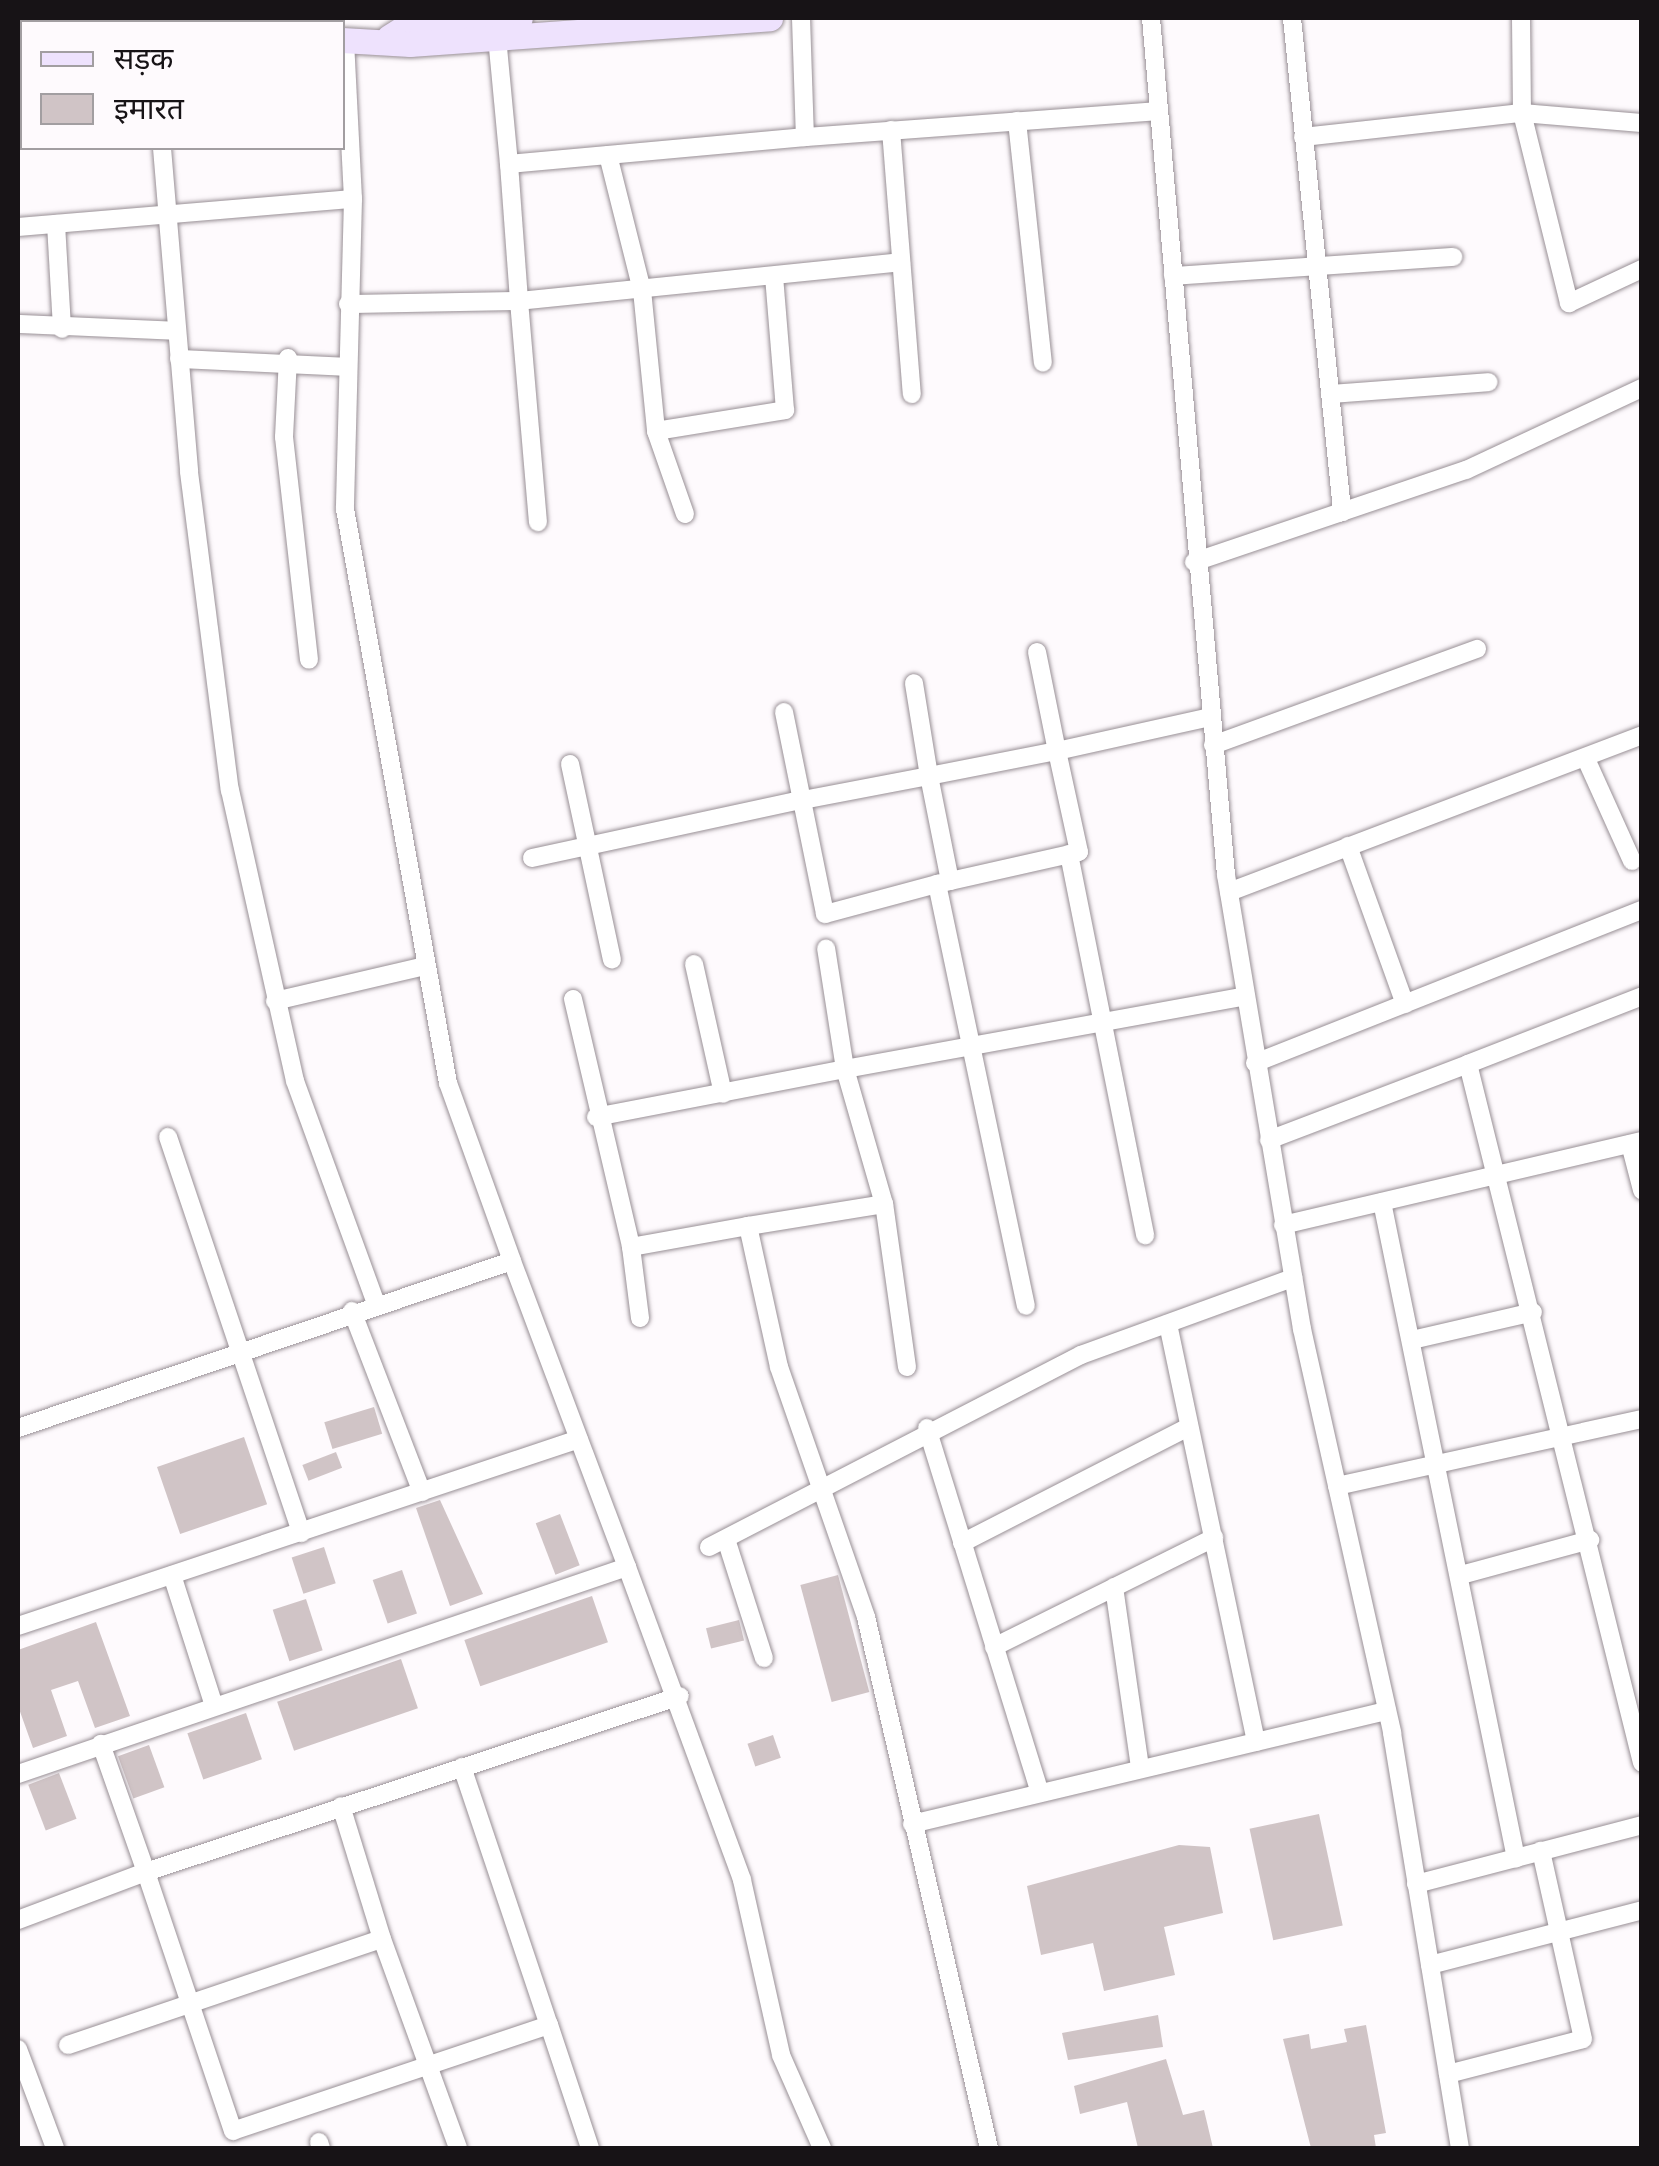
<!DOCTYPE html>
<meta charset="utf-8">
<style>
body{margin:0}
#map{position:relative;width:1659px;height:2166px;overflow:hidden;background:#fefafd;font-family:"Source Sans 3","Noto Sans Devanagari",sans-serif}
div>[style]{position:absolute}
.building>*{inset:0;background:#d0c4c6;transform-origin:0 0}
.roads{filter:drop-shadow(0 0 2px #988f95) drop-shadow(0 0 2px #988f95)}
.minor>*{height:18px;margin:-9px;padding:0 9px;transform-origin:9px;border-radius:9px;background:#fff}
.secondary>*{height:25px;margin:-12.5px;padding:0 12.5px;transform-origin:12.5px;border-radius:12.5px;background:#eee2fd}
span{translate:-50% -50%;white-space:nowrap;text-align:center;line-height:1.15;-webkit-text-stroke:8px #fefafd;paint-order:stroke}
.frame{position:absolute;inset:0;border:20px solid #171316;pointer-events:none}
.legend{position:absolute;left:20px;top:20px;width:325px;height:130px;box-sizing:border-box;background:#fefafd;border:2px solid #a29ea1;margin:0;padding:12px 18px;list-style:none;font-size:30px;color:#171316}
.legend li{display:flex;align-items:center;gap:20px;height:50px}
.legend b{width:50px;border:2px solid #a29ea1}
</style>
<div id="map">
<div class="building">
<div style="left:374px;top:1407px;width:28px;height:52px;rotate:73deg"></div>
<div style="left:244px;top:1437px;width:71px;height:92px;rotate:71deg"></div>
<div style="left:336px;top:1452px;width:17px;height:36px;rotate:69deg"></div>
<div style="clip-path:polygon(440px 1500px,483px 1594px,450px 1606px,416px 1508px)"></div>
<div style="left:560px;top:1514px;width:55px;height:26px;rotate:69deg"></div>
<div style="left:324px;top:1547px;width:38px;height:34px;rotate:72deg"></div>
<div style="left:402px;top:1570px;width:46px;height:31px;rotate:71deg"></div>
<div style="left:838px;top:1575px;width:121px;height:39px;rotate:75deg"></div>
<div style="left:592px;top:1596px;width:49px;height:135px;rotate:71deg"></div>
<div style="left:306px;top:1599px;width:54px;height:35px;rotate:72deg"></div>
<div style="left:739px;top:1620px;width:21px;height:34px;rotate:76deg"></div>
<div style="clip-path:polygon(96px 1622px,130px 1716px,95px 1728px,78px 1681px,51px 1690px,67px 1736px,33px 1748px,18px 1706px,18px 1650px)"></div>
<div style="left:401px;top:1659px;width:52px;height:131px;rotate:71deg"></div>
<div style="left:246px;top:1713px;width:49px;height:62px;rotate:71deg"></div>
<div style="left:773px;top:1735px;width:24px;height:27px;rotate:71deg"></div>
<div style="left:149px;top:1745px;width:45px;height:33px;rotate:70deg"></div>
<div style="left:59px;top:1773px;width:49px;height:33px;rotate:69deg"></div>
<div style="left:1319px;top:1814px;width:114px;height:71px;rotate:78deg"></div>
<div style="clip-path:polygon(1179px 1845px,1210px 1847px,1223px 1913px,1164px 1927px,1175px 1975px,1104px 1991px,1093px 1943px,1041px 1955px,1027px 1886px)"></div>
<div style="clip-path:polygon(1158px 2015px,1163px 2047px,1068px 2060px,1062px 2033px)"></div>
<div style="clip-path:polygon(1366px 2025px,1386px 2133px,1374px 2135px,1376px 2148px,1311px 2148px,1283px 2039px,1309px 2034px,1311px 2049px,1347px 2042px,1344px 2029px)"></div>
<div style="clip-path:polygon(1166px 2059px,1183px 2115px,1204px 2110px,1213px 2148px,1138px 2148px,1127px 2102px,1080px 2114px,1074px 2086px)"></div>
</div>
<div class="roads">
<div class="minor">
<div style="left:801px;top:18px;width:119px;rotate:88.1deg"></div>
<div style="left:805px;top:137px;width:353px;rotate:-4.2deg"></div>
<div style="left:1151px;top:18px;width:860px;rotate:85deg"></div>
<div style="left:1226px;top:875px;width:460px;rotate:80.5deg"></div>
<div style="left:1302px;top:1329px;width:414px;rotate:77.4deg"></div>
<div style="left:1392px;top:1733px;width:421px;rotate:80.7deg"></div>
<div style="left:1292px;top:18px;width:497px;rotate:84.2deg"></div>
<div style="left:1521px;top:18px;width:95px;rotate:89.4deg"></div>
<div style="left:1522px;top:113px;width:196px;rotate:76.1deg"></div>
<div style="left:1569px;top:303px;width:81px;rotate:-25deg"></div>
<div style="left:173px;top:22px;width:4px;rotate:-90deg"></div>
<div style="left:497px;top:37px;width:128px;rotate:84.6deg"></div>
<div style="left:1017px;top:121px;width:243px;rotate:83.9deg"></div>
<div style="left:891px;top:130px;width:265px;rotate:85.5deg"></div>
<div style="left:805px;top:137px;width:297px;rotate:174.8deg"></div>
<div style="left:509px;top:164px;width:137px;rotate:85.8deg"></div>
<div style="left:519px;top:301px;width:384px;rotate:-5.8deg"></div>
<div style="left:1303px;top:137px;width:220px;rotate:-6.3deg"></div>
<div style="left:1522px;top:113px;width:120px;rotate:4.8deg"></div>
<div style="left:162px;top:148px;width:325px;rotate:85.2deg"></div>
<div style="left:189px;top:472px;width:321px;rotate:82.7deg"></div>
<div style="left:230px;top:790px;width:298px;rotate:77.4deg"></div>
<div style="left:295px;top:1081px;width:236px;rotate:70deg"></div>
<div style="left:608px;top:155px;width:139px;rotate:75.9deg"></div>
<div style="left:642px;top:290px;width:142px;rotate:84.3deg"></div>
<div style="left:353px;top:199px;width:310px;rotate:91.5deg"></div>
<div style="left:345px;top:509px;width:583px;rotate:79.83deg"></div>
<div style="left:448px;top:1083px;width:189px;rotate:70.2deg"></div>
<div style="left:56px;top:224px;width:105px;rotate:86.7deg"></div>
<div style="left:18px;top:227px;width:336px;rotate:-4.8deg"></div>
<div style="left:353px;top:199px;width:160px;rotate:-92.9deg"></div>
<div style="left:1173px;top:276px;width:281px;rotate:-3.9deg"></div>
<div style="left:348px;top:304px;width:171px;rotate:-1deg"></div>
<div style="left:519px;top:301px;width:222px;rotate:85.1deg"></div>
<div style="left:18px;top:324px;width:159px;rotate:2.5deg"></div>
<div style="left:288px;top:358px;width:79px;rotate:92.9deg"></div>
<div style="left:284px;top:437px;width:224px;rotate:83.6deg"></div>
<div style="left:179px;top:359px;width:167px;rotate:2.7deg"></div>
<div style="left:1330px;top:394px;width:159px;rotate:-4.3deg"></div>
<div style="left:685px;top:514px;width:88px;rotate:-109.3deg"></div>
<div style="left:656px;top:431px;width:131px;rotate:-9.2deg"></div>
<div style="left:785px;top:410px;width:133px;rotate:-94.7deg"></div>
<div style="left:1194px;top:562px;width:287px;rotate:-18.7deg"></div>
<div style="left:1466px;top:470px;width:194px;rotate:-25deg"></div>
<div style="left:1037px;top:652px;width:101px;rotate:78.6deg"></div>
<div style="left:1057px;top:751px;width:157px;rotate:-12.5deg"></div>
<div style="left:784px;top:712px;width:206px;rotate:78.5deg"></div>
<div style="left:825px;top:914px;width:116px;rotate:-15deg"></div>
<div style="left:1213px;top:745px;width:281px;rotate:-20deg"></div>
<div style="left:1586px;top:759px;width:112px;rotate:65.7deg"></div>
<div style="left:570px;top:764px;width:200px;rotate:77.9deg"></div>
<div style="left:1348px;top:846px;width:168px;rotate:70.2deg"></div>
<div style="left:1069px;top:854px;width:389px;rotate:78.7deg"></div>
<div style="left:532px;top:858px;width:270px;rotate:-12.2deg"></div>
<div style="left:796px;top:801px;width:7px;rotate:-8deg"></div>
<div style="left:803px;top:800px;width:128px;rotate:-10.8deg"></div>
<div style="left:929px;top:776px;width:130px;rotate:-11.1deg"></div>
<div style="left:1057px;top:751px;width:103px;rotate:77.7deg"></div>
<div style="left:1079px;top:852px;width:132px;rotate:167.3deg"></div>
<div style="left:950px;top:881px;width:107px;rotate:-101.3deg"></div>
<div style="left:929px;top:776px;width:94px;rotate:-99.2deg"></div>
<div style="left:950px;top:881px;width:13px;rotate:167deg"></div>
<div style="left:937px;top:884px;width:431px;rotate:78.1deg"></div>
<div style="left:1229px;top:892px;width:442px;rotate:-20.8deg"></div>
<div style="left:694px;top:964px;width:133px;rotate:77.4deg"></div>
<div style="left:573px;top:999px;width:255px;rotate:76.8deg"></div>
<div style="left:275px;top:1001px;width:155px;rotate:-13.1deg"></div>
<div style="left:1255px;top:1063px;width:416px;rotate:-21.6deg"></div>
<div style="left:1468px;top:1064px;width:187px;rotate:-21.3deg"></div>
<div style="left:596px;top:1117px;width:254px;rotate:-10.9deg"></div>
<div style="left:845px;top:1069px;width:122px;rotate:-98.9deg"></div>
<div style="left:168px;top:1137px;width:418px;rotate:71.4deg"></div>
<div style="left:1269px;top:1140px;width:213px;rotate:-20.9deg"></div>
<div style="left:1468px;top:1064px;width:720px;rotate:76.02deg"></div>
<div style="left:1630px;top:1144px;width:48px;rotate:75.4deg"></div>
<div style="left:1382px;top:1202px;width:670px;rotate:78.46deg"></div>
<div style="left:884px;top:1204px;width:138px;rotate:170.8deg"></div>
<div style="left:748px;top:1226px;width:144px;rotate:77.6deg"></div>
<div style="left:779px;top:1367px;width:265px;rotate:70.8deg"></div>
<div style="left:866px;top:1617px;width:545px;rotate:76.96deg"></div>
<div style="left:1283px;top:1225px;width:369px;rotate:-13.2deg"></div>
<div style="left:352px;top:1311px;width:194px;rotate:68.9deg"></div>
<div style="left:640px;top:1318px;width:72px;rotate:-97.2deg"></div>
<div style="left:631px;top:1247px;width:119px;rotate:-10.2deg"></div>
<div style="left:1168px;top:1324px;width:427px;rotate:78.1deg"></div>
<div style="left:1412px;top:1340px;width:124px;rotate:-13deg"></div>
<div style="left:907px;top:1367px;width:165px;rotate:-98deg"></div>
<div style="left:884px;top:1204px;width:141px;rotate:-106.1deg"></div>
<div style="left:845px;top:1069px;width:407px;rotate:-10.3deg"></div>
<div style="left:18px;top:1428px;width:521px;rotate:-18.68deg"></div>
<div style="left:512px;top:1261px;width:327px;rotate:69.4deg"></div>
<div style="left:627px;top:1567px;width:643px;rotate:161.23deg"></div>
<div style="left:927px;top:1428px;width:381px;rotate:72.8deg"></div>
<div style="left:1337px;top:1486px;width:312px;rotate:-12.4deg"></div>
<div style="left:726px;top:1539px;width:125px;rotate:72.3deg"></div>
<div style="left:962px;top:1543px;width:255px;rotate:-27.1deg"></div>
<div style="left:709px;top:1547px;width:419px;rotate:-27.3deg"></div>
<div style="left:1081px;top:1355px;width:226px;rotate:-20deg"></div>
<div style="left:627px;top:1567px;width:333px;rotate:69.8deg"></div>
<div style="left:742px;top:1880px;width:179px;rotate:77.4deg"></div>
<div style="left:781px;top:2055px;width:102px;rotate:66.2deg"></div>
<div style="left:172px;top:1575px;width:138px;rotate:72.2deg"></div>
<div style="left:1461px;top:1575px;width:134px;rotate:-15.2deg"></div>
<div style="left:1114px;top:1587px;width:183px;rotate:81.8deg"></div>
<div style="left:18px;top:1626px;width:591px;rotate:-18.43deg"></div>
<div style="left:994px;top:1647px;width:246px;rotate:-26.4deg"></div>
<div style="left:462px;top:1767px;width:272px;rotate:71.4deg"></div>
<div style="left:912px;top:1824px;width:488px;rotate:-13.4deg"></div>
<div style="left:1416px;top:1884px;width:234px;rotate:-14.6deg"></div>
<div style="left:18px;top:1920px;width:137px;rotate:-20.6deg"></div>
<div style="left:146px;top:1872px;width:136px;rotate:-109.4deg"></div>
<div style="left:382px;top:1939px;width:222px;rotate:70deg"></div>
<div style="left:1430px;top:1965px;width:219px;rotate:-14.5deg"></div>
<div style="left:68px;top:2045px;width:331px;rotate:-18.7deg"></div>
<div style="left:382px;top:1939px;width:139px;rotate:-107.1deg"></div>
<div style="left:18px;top:2049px;width:106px;rotate:69.5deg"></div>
<div style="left:1448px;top:2074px;width:139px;rotate:-14.5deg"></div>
<div style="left:1583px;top:2039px;width:193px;rotate:-102.6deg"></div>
<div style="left:319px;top:2142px;width:6px;rotate:72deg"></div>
<div style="left:590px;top:2148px;width:130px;rotate:-108.4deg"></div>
<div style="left:549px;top:2025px;width:333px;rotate:161.5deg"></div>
<div style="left:233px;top:2131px;width:273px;rotate:-108.6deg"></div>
<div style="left:146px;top:1872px;width:562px;rotate:-18.24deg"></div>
</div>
<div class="secondary">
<div style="left:389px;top:37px;width:22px;rotate:-32deg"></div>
<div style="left:408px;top:25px;width:112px;rotate:-3.6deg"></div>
<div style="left:342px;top:40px;width:68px;rotate:3.4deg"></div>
<div style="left:410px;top:44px;width:361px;rotate:-4.1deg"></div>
<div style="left:18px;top:58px;width:4px"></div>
</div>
</div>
<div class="frame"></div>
<ul class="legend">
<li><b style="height:12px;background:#eee2fd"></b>सड़क</li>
<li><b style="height:28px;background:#d0c4c6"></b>इमारत</li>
</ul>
</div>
